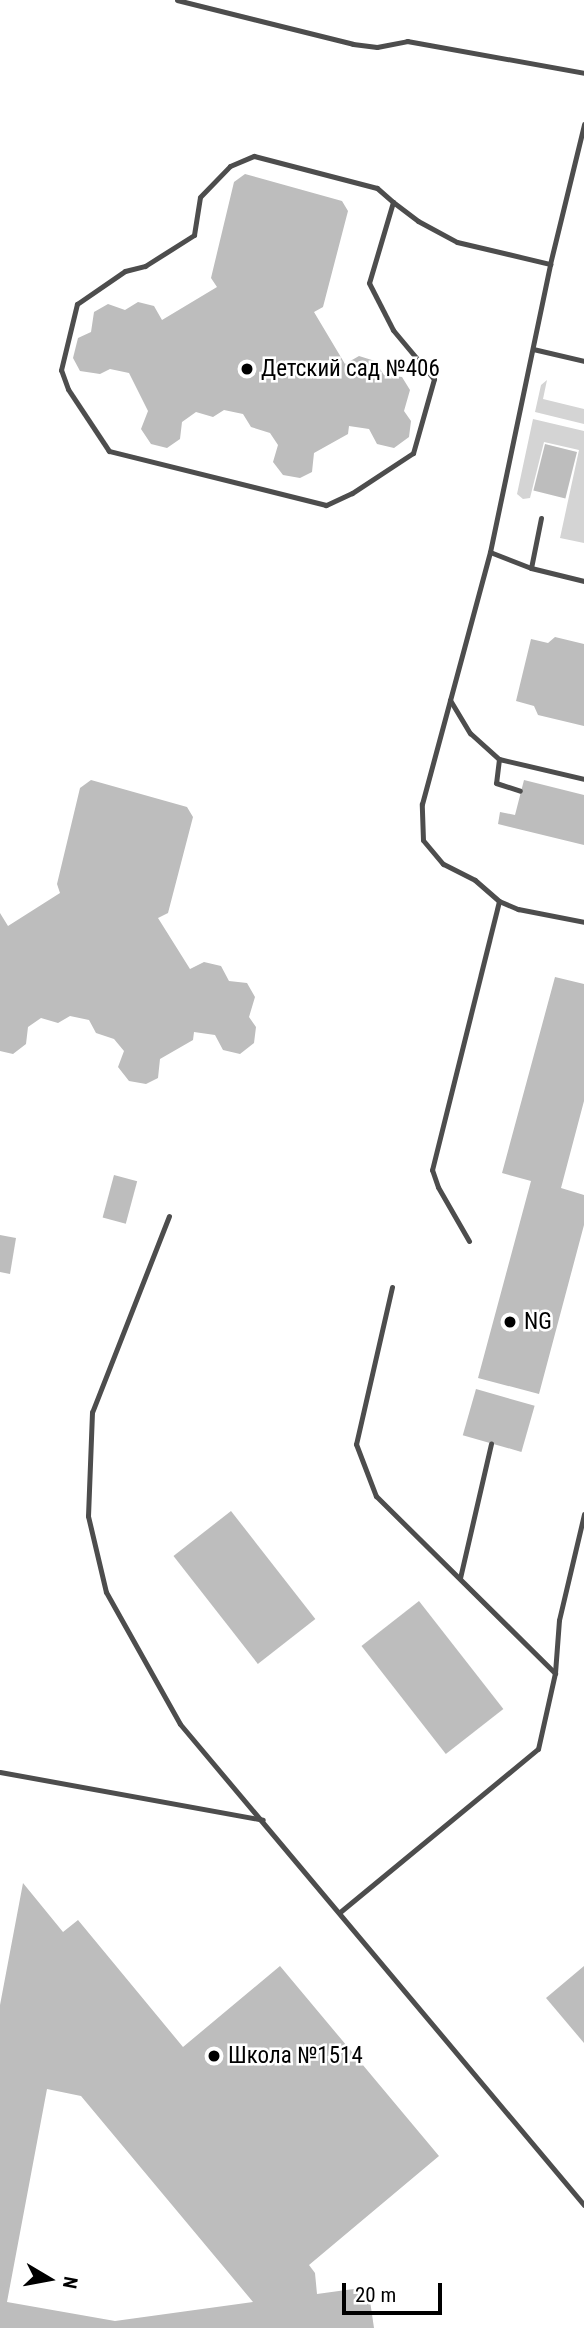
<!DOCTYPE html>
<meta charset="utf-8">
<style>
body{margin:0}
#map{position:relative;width:584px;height:2328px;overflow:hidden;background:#fff;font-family:"Roboto Condensed",sans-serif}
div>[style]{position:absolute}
.green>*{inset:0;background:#d4d4d4}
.building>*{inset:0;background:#bdbdbd;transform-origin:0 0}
.lane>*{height:5px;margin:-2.5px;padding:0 2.5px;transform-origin:2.5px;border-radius:2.5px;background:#4d4d4d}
.dots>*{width:19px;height:19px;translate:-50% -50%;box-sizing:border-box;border:4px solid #fff;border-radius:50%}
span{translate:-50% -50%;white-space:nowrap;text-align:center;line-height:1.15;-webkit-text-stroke:5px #fff;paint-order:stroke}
.poi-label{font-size:23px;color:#000}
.left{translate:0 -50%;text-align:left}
.north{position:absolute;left:14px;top:2244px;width:70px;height:70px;-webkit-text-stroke:5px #fff;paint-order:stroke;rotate:100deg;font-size:19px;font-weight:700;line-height:28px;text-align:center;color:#000}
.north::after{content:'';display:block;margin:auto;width:24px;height:32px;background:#000;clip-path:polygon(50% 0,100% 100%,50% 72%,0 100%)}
.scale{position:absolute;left:342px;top:2283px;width:100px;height:32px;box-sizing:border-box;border:4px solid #000;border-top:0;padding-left:9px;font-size:21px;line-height:24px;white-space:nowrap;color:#000;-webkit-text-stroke:5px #fff;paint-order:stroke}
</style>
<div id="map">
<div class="green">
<div style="clip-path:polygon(547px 380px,543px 399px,584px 409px,584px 424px,535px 412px,541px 385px)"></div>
<div style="clip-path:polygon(533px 419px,584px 431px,584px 543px,560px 538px,579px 450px,544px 442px,530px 498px,523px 499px,517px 494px)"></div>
</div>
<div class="building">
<div style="clip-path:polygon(245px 174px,342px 201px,348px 211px,323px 307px,314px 312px,345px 364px,359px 356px,375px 361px,384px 375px,402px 377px,410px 390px,404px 411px,411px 421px,409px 437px,394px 448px,377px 444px,369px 429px,349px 426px,348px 434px,314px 453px,312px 472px,300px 478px,283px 475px,273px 462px,278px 445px,270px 433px,251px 427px,243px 414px,224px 410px,213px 417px,196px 412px,182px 422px,180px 439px,167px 448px,151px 444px,141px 429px,148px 411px,129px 373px,110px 369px,100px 374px,80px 371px,73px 358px,78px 338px,91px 332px,94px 312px,108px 304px,125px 310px,138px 302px,154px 306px,162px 320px,217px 287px,211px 278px,234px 182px)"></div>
<div style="left:545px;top:444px;width:33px;height:48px;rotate:14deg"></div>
<div style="clip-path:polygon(555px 637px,584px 644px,584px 726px,538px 715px,534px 706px,516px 701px,531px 639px,548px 643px)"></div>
<div style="clip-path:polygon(91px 780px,187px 807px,193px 817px,168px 913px,158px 918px,190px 969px,204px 962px,221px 966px,229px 981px,247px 983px,255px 997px,249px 1017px,256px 1027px,254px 1043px,240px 1054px,223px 1050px,215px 1035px,194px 1032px,193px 1040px,160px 1059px,158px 1078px,146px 1084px,129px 1081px,118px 1067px,124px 1051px,114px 1039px,96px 1033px,89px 1020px,70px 1016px,58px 1023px,41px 1018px,28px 1027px,26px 1044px,13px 1054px,0 1051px,0 913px,8px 926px,60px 893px,57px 884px,80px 788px)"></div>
<div style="clip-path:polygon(524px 780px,584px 795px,584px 845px,498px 824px,500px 812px,515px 815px)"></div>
<div style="clip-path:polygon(555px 977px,584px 984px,584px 1101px,561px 1188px,584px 1195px,584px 1225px,539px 1394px,478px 1378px,531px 1181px,502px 1173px)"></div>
<div style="left:114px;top:1175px;width:24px;height:44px;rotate:15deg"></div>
<div style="clip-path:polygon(0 1235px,16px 1238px,10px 1274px,0 1272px)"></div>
<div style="left:476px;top:1389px;width:61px;height:48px;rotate:16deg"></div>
<div style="left:231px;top:1511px;width:137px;height:73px;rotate:52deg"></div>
<div style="left:419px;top:1601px;width:137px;height:73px;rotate:52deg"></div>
<div style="clip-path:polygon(evenodd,23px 1883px,63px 1932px,78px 1920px,183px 2047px,280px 1966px,439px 2156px,309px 2265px,315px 2273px,317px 2294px,368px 2287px,374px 2328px,0 2328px,0 2005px,23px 1883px,47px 2089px,81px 2096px,253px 2302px,115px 2321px,7px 2302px,47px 2089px)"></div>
<div style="clip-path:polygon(584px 1966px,584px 2043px,546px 1998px)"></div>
</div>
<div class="lane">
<div style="left:177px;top:0;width:181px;rotate:14deg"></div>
<div style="left:353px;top:44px;width:24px;rotate:7deg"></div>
<div style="left:377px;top:47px;width:31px;rotate:-11deg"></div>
<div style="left:407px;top:41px;width:180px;rotate:10.2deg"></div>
<div style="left:254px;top:156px;width:127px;rotate:14.6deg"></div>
<div style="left:377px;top:188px;width:21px;rotate:41deg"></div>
<div style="left:393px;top:202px;width:84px;rotate:106.5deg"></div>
<div style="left:369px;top:283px;width:53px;rotate:62.9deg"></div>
<div style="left:393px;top:330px;width:64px;rotate:50.1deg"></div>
<div style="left:434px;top:379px;width:77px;rotate:105.8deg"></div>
<div style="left:413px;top:453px;width:73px;rotate:146.7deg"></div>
<div style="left:352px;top:493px;width:29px;rotate:155deg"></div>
<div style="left:326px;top:505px;width:224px;rotate:-166deg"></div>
<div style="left:109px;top:451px;width:74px;rotate:-123.5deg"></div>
<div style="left:68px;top:389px;width:20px;rotate:-110deg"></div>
<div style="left:61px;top:370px;width:68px;rotate:-76.4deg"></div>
<div style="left:77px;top:304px;width:58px;rotate:-34.5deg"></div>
<div style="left:125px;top:271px;width:21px;rotate:-14deg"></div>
<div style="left:145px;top:266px;width:58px;rotate:-32.3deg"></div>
<div style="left:194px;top:235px;width:38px;rotate:-81deg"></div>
<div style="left:200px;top:197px;width:43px;rotate:-45.9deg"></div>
<div style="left:230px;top:166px;width:26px;rotate:-23deg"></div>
<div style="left:393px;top:202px;width:31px;rotate:37deg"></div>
<div style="left:418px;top:221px;width:44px;rotate:28.3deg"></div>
<div style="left:457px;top:242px;width:96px;rotate:13.3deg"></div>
<div style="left:533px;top:349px;width:52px;rotate:13.2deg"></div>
<div style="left:490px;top:552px;width:44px;rotate:21.3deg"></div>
<div style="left:531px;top:568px;width:55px;rotate:13.8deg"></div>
<div style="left:531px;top:568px;width:51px;rotate:-78.7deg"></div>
<div style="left:450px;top:700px;width:39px;rotate:59deg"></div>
<div style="left:470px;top:733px;width:39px;rotate:42deg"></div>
<div style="left:499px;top:759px;width:87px;rotate:13.2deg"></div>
<div style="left:499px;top:759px;width:24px;rotate:97deg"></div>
<div style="left:496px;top:783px;width:25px;rotate:18deg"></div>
<div style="left:499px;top:901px;width:32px;rotate:-139deg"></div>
<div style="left:475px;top:880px;width:36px;rotate:-153deg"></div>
<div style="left:443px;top:864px;width:31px;rotate:-130deg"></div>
<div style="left:423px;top:840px;width:36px;rotate:-92deg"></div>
<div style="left:422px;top:804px;width:261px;rotate:-74.9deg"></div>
<div style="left:490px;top:552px;width:294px;rotate:-78.2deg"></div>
<div style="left:550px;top:264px;width:144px;rotate:-76.3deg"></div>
<div style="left:169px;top:1216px;width:211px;rotate:111.4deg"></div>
<div style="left:92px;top:1412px;width:104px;rotate:92.2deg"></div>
<div style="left:88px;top:1516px;width:78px;rotate:76.7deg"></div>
<div style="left:106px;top:1592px;width:151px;rotate:60.7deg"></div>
<div style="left:180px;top:1724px;width:628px;rotate:49.97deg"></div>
<div style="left:469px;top:1241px;width:62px;rotate:-119.9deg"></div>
<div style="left:438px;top:1187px;width:18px;rotate:-109deg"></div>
<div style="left:432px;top:1170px;width:277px;rotate:-76deg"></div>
<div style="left:499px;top:901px;width:21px;rotate:23deg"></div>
<div style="left:518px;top:909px;width:67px;rotate:11.1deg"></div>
<div style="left:392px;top:1287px;width:161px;rotate:102.9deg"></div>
<div style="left:356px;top:1444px;width:56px;rotate:69deg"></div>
<div style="left:376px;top:1496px;width:252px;rotate:44.7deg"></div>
<div style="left:460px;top:1578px;width:138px;rotate:-77deg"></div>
<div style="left:0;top:1772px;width:267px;rotate:10.3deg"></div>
<div style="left:340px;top:1912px;width:256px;rotate:-39.5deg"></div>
<div style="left:538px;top:1749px;width:78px;rotate:-77.4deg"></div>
<div style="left:555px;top:1673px;width:53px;rotate:-85.7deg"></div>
<div style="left:559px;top:1620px;width:109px;rotate:-76.7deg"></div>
</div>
<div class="dots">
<div style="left:247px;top:369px;background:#000"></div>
<div style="left:510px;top:1322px;background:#000"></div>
<div style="left:214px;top:2056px;background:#000"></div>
</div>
<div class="poi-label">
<span class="left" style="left:261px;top:369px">Детский сад №406</span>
<span class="left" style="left:524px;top:1322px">NG</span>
<span class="left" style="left:228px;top:2056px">Школа №1514</span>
</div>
<div class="north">N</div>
<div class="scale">20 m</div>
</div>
